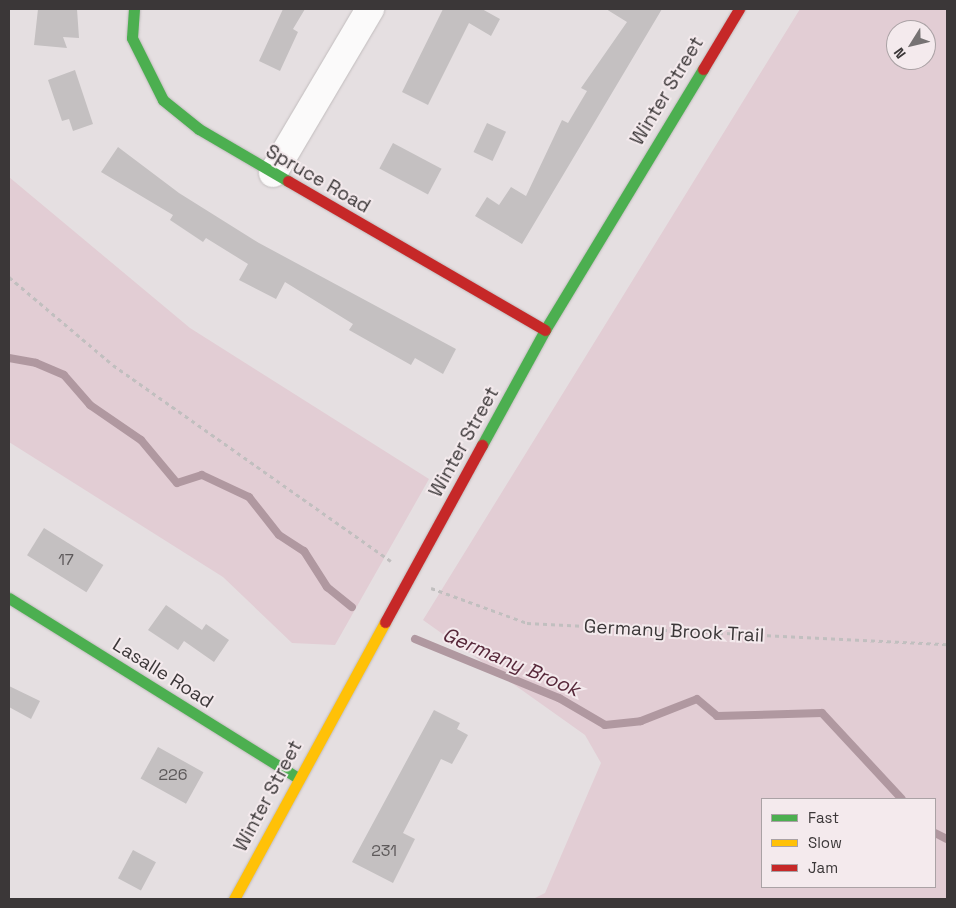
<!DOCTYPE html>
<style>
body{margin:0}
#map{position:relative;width:956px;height:908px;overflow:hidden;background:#e5dfe1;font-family:"Space Grotesk",sans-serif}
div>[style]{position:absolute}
.green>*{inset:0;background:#e2cdd4}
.stream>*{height:8px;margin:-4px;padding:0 4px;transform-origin:4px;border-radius:4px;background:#b098a0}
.building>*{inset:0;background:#c4c0c1;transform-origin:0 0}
.path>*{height:3px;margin-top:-1.5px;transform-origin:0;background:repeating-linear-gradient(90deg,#c1bfbf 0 4px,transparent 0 8px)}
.roads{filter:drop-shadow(0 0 1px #c1bcbd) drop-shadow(0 0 1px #c1bcbd)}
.street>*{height:28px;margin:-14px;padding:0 14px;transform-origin:14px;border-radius:14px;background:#fbfafa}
.fast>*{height:11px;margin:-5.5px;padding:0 5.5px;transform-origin:5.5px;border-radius:5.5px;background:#4caf50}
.slow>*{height:11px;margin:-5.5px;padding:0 5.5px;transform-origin:5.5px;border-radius:5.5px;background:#ffc107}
.jam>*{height:11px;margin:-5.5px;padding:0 5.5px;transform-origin:5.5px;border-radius:5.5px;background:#c62828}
span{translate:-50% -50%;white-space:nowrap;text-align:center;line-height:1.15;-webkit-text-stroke:4px #f4eaed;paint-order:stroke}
.number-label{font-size:16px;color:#5d595a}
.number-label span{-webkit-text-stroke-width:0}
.street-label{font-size:19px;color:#3b3738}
.water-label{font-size:20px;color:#57283a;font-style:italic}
.frame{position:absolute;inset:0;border:10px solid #3b3738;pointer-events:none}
.legend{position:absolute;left:761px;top:798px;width:175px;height:90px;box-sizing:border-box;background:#f4eaed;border:1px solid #aaa2a5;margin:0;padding:6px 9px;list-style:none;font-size:15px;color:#3b3738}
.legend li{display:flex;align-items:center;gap:10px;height:25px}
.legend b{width:25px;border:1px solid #aaa2a5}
.north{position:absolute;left:886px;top:20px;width:50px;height:50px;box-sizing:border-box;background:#f4eaed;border:1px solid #aaa2a5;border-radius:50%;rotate:234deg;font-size:14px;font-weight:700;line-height:20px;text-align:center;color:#3b3738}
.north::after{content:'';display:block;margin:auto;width:18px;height:22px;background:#767273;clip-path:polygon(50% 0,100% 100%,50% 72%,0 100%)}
</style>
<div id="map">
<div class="green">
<div style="clip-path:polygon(evenodd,800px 9px,947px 9px,947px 899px,533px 899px,545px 893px,601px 763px,585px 735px,423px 620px,800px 9px,896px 30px,926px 30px,926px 60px,896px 60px,896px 30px,800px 9px,762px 799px,935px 799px,935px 887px,762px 887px,762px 799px)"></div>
<div style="clip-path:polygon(9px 177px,190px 328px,429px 479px,335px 645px,292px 643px,223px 577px,9px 442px)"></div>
</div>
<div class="stream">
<div style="left:9px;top:358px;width:27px;rotate:10deg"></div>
<div style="left:36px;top:363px;width:30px;rotate:23deg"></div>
<div style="left:64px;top:375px;width:40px;rotate:49deg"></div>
<div style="left:90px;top:405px;width:62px;rotate:34.5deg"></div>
<div style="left:141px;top:440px;width:56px;rotate:50.1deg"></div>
<div style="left:177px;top:483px;width:26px;rotate:-18deg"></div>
<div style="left:202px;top:475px;width:52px;rotate:25.1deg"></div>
<div style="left:249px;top:497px;width:48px;rotate:51.7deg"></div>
<div style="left:279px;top:535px;width:30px;rotate:33deg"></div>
<div style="left:304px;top:551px;width:43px;rotate:57.4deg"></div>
<div style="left:327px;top:587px;width:32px;rotate:39deg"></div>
<div style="left:415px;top:639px;width:156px;rotate:22.3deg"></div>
<div style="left:559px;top:698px;width:53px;rotate:30.4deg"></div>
<div style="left:605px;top:725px;width:36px;rotate:-6deg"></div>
<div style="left:641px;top:721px;width:60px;rotate:-21.4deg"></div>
<div style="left:697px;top:699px;width:26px;rotate:40deg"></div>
<div style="left:717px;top:716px;width:105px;rotate:-1.6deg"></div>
<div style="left:822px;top:713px;width:117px;rotate:47.1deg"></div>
<div style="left:935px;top:833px;width:13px;rotate:27deg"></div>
</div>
<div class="building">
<div style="clip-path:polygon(38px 9px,77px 9px,79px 38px,63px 37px,67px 48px,34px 45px)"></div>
<div style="clip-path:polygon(283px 9px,305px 9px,293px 29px,298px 32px,280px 71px,259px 61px)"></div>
<div style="clip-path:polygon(443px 9px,482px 9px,500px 19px,491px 36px,469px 23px,428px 105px,402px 92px)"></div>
<div style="clip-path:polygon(606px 9px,662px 9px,522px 244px,475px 216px,487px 197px,499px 205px,511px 187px,526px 196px,562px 120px,568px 123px,587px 91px,581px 88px,627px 22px)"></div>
<div style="clip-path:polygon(75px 70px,93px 124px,73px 131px,69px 119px,62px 121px,48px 80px)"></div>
<div style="left:487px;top:123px;width:21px;height:32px;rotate:25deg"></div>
<div style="left:393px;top:143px;width:55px;height:29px;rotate:28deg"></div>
<div style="clip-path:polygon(118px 147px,179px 193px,259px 243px,456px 349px,443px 374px,415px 358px,411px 365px,349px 330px,353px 324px,285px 282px,276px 299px,239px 280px,248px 264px,206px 238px,203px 242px,170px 220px,173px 215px,101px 172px)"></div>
<div style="left:44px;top:528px;width:70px;height:32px;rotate:32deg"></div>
<div style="clip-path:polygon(166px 605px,202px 630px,206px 624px,229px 640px,214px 662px,184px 641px,178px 650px,148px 630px)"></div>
<div style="clip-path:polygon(9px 686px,40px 701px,31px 719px,9px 707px)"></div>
<div style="clip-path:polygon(434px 710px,460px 723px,457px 729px,468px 735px,452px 764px,441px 759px,403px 833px,415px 839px,393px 883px,352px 862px)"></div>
<div style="left:158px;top:747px;width:52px;height:36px;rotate:29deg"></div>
<div style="left:133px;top:850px;width:26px;height:32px;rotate:28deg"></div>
</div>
<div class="path">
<div style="left:9px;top:277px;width:136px;rotate:40.2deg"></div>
<div style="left:113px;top:365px;width:340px;rotate:35.2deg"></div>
<div style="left:431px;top:588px;width:102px;rotate:20deg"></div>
<div style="left:527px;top:623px;width:421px;rotate:2.9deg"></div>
</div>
<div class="roads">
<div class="street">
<div style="left:273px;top:173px;width:191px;rotate:-59.4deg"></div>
</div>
<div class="fast">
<div style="left:134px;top:9px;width:29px;rotate:94deg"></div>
<div style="left:132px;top:38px;width:69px;rotate:63.4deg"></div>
<div style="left:163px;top:100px;width:46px;rotate:38.9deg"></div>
<div style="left:199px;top:129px;width:103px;rotate:30.3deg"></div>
<div style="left:482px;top:445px;width:131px;rotate:-61.3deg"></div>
<div style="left:545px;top:330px;width:305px;rotate:-58.8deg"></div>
<div style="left:9px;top:598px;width:340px;rotate:31.9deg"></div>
</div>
<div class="slow">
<div style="left:234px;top:899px;width:315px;rotate:-61.4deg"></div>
</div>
<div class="jam">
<div style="left:703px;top:69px;width:70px;rotate:-59deg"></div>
<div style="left:288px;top:181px;width:297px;rotate:30.1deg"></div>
<div style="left:385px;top:622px;width:202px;rotate:-61.3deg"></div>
</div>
</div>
<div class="number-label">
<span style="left:66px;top:560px">17</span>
<span style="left:173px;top:775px">226</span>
<span style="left:384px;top:851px">231</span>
</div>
<div class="street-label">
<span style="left:667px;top:91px;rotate:-59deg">Winter Street</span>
<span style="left:318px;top:179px;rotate:30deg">Spruce Road</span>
<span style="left:464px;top:442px;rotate:-61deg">Winter Street</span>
<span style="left:674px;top:631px;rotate:3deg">Germany Brook Trail</span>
<span style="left:163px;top:673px;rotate:32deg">Lasalle Road</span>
<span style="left:268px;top:796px;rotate:-62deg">Winter Street</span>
</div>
<div class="water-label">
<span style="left:511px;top:662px;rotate:23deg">Germany Brook</span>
</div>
<div class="frame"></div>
<ul class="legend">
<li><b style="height:6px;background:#4caf50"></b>Fast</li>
<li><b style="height:6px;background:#ffc107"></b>Slow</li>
<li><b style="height:6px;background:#c62828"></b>Jam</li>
</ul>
<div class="north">N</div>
</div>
